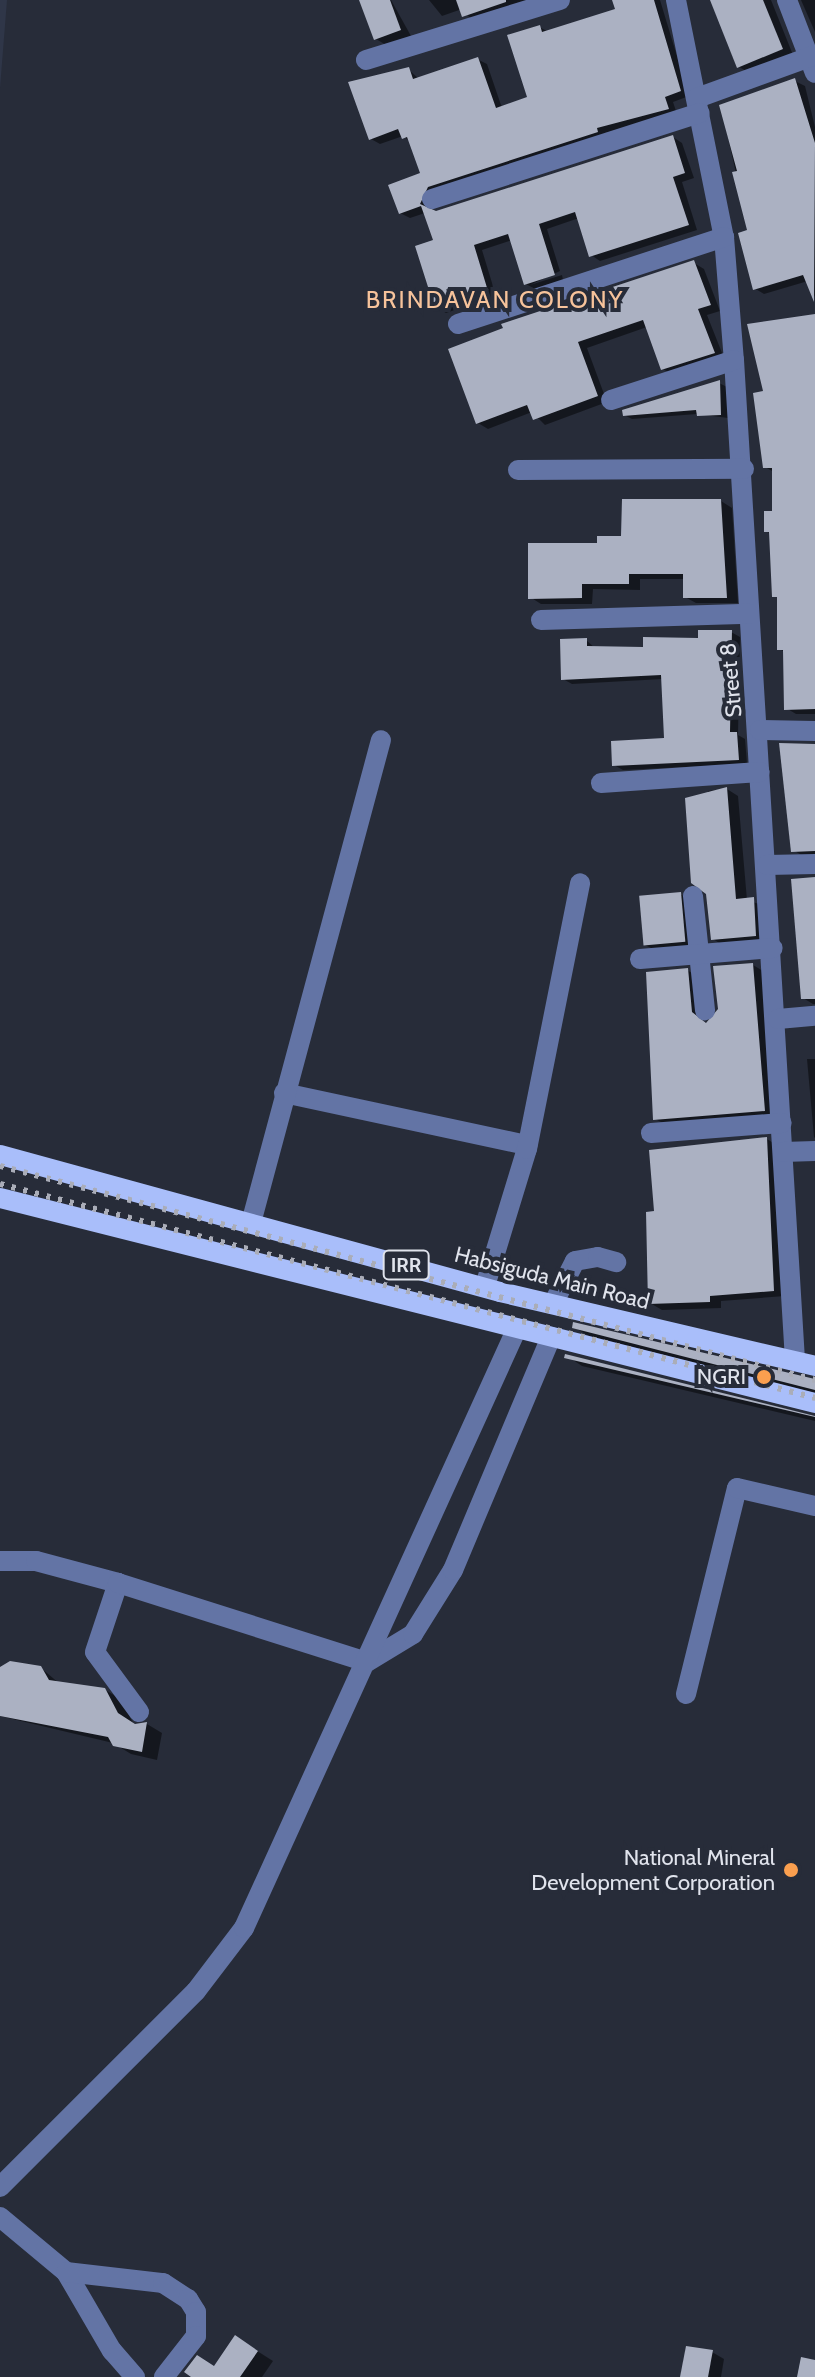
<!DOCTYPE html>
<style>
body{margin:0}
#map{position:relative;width:815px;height:2377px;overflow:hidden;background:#272c39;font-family:Cabin,sans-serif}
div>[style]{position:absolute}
.built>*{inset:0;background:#2f3648}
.shadow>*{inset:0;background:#0007}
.building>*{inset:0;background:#abb1c2;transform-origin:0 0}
.minor>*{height:20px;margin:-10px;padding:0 10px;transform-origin:10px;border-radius:10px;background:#6374a5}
.major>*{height:20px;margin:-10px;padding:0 10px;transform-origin:10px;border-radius:10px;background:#a9befa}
.rail>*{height:6px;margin-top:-3px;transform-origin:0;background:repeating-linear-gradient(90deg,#aaadb8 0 4px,transparent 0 12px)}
.dots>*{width:22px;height:22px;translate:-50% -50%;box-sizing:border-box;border:4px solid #272c39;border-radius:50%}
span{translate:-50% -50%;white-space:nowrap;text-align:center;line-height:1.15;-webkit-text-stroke:8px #272c39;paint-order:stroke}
.shield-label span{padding:2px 6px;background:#272c39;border:2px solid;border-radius:6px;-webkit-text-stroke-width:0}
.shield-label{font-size:20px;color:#e0e3ec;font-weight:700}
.street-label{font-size:22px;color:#e0e3ec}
.poi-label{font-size:22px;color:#e0e3ec}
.right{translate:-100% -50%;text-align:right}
.neighbourhood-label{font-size:24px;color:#f7c39b;letter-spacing:2px}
</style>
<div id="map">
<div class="built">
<div style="clip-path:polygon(0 0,7px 0,0 88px)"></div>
</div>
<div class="shadow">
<div style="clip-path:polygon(360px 0,391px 0,411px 36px,386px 45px,376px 39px)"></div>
<div style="clip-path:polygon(429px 0,537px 0,473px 21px,462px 9px,442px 16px)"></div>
<div style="clip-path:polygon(614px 0,660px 0,689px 96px,673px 102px,677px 114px,605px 133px,606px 137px,428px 209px,436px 214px,673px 137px,682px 143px,694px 178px,682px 182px,697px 230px,600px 261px,591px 255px,579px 218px,547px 229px,560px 271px,530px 285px,562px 275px,563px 280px,535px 289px,526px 284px,512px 240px,482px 250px,496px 296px,446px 313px,436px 307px,436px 242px,425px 213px,410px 218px,400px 213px,423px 174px,411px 142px,403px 136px,380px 144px,371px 139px,408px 69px,419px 79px,477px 59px,487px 64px,502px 108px,529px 99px,539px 27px,549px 32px,618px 10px)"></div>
<div style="clip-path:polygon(712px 0,771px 0,793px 55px,750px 73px,739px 67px)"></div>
<div style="clip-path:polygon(801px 0,815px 0,815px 32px)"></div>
<div style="clip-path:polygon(795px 81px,805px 86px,815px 127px,815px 297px,808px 281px,764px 294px,754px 288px,749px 232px,721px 106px)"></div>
<div style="clip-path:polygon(694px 263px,704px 269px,720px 311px,707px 315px,724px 358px,673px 375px,663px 369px,647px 327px,587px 348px,607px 402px,545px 425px,532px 412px,488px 429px,478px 423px,451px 350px)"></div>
<div style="clip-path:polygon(815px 316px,815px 714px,796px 714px,786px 708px,785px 652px,779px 649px,779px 598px,774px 595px,771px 534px,766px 531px,774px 513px,774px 472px,765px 467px,765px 393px)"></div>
<div style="clip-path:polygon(719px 383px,727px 387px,728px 418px,697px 414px,632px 419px,624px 415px)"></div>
<div style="clip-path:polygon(721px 501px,732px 508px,738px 603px,696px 603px,685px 597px,685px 579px,640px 579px,640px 590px,593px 589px,592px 604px,541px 604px,530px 597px,599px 545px)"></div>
<div style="clip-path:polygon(731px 632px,740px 637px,738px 735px,745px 739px,747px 764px,623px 770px,614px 765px,666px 740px,663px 679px,572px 684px,563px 679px,586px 640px,595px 648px,645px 649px)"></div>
<div style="clip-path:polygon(815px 746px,815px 857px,803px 856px,793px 850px)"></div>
<div style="clip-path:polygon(727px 789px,738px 796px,747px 900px,765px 906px,767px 942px,724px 946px,713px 939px,708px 791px)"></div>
<div style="clip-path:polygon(815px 878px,815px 1004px,813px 1004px,803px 998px)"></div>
<div style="clip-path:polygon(680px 894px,692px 901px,696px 948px,657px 951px,645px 945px)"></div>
<div style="clip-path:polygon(753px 965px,763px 971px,775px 1116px,665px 1124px,655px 1119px,648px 973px,687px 970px,697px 976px,702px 1020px,707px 1024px)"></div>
<div style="clip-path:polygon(807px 1059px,815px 1059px,815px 1138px,814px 1137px)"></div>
<div style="clip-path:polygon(767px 1139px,778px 1146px,785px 1296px,721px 1301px,721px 1308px,662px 1310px,650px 1303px)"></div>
<div style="clip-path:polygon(574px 1327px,815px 1379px,815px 1393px,589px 1336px)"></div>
<div style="clip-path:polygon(567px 1356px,815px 1416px,815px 1421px,582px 1366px)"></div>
<div style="clip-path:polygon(41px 1668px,60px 1684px,105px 1690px,121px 1699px,134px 1725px,147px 1724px,162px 1733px,157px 1760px,131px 1754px,113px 1743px,0 1716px,0 1669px)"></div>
<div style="clip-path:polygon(251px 2347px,273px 2361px,262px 2377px,195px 2377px)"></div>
<div style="clip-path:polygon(712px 2352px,724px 2359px,721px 2377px,682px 2377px)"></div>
</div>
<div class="building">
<div style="clip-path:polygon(359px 0,390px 0,401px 30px,374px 40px)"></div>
<div style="clip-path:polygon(456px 0,506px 0,506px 2px,462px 17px)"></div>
<div style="clip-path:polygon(612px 0,654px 0,681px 91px,665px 97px,669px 109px,597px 128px,598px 132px,428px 187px,420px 204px,436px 211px,673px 135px,685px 173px,673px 177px,689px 225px,589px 257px,575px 212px,539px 224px,555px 275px,524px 285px,508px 234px,474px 245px,488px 291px,435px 309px,415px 246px,433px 240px,421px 206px,399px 214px,388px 185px,420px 173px,407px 137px,402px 139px,398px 129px,369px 140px,348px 82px,409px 67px,413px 79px,478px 57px,496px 108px,527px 97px,507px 35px,540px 25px,542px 32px,615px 9px)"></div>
<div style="clip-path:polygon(710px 0,763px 0,783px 49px,737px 68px)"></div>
<div style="clip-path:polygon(795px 78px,815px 143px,814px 302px,803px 275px,753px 290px,738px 233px,747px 230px,732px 172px,737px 171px,719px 105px)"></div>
<div style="clip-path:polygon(694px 260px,711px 305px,698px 309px,715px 353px,661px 370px,643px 320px,578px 342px,598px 396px,533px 420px,527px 405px,476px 424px,448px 349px,503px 328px,501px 324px,510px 321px)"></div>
<div style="clip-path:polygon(815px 314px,815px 709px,784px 710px,783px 650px,777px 650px,777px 597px,772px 597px,769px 532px,764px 532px,764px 511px,772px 511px,772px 468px,763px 468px,753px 393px,763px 391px,747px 324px)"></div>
<div style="clip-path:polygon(720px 380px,721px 415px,697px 416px,696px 410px,623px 416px,622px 410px)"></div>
<div style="clip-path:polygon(622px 499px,721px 499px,727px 598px,683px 598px,683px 574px,629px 574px,629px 584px,582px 584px,582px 598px,528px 599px,528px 543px,597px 543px,597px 536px,621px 536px)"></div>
<div style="clip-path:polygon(698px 630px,732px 630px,730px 732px,737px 732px,739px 760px,612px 766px,611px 741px,664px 738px,661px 675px,561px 680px,560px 639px,587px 638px,587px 646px,643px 647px,643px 637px,698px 638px)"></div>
<div style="clip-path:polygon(779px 743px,815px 744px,815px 851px,791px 852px)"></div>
<div style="clip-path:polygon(727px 787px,736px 899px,754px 897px,756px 936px,711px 940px,706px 894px,691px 883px,685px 798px)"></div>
<div style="clip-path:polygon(815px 877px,815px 999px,801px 999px,791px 879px)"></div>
<div style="left:681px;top:892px;width:50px;height:42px;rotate:85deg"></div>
<div style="clip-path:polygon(753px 963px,765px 1111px,653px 1120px,646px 972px,688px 968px,692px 1012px,706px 1023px,718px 1009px,713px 966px)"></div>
<div style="clip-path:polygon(767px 1137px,774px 1291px,710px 1296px,710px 1302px,648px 1304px,646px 1212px,654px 1211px,649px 1150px)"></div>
<div style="clip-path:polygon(573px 1322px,815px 1379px,815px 1390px,572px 1328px)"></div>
<div style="clip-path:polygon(565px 1354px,815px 1416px,815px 1417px,564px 1358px)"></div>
<div style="clip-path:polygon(10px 1661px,41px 1666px,49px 1680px,105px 1688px,118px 1713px,135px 1724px,147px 1722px,142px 1752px,113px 1746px,108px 1737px,0 1716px,0 1667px)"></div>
<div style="clip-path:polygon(235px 2335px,258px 2351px,240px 2377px,191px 2377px,184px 2372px,197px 2355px,214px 2366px)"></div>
<div style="clip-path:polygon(686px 2346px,713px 2350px,708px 2377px,680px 2377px)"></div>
<div style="clip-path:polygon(801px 2357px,815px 2360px,815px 2377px,797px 2377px)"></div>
</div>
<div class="minor">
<div style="left:676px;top:0;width:242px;rotate:78.6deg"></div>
<div style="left:724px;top:237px;width:123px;rotate:85.4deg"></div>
<div style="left:734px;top:360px;width:1003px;rotate:86.51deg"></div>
<div style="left:787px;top:0;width:78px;rotate:69deg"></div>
<div style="left:366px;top:60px;width:203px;rotate:-17.2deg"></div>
<div style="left:697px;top:98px;width:126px;rotate:-20deg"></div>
<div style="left:432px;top:199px;width:281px;rotate:-17.8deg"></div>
<div style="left:458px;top:324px;width:280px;rotate:-18.1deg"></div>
<div style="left:611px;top:400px;width:129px;rotate:-18deg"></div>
<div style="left:518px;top:470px;width:226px;rotate:-0.3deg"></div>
<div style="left:541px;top:620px;width:208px;rotate:-1.7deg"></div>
<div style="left:760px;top:730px;width:55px;rotate:1deg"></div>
<div style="left:601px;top:783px;width:159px;rotate:-4deg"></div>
<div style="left:767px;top:865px;width:48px;rotate:-1.2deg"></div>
<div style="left:693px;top:896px;width:115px;rotate:84deg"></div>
<div style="left:640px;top:959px;width:133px;rotate:-4.7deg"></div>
<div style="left:778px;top:1019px;width:37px;rotate:-5deg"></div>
<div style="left:284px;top:1093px;width:249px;rotate:12.1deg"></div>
<div style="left:651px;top:1133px;width:131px;rotate:-4.4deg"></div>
<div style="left:783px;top:1152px;width:32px;rotate:-2deg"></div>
<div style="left:251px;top:1223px;width:500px;rotate:-74.94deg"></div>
<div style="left:485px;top:1286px;width:143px;rotate:-73deg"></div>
<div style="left:527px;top:1149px;width:271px;rotate:-78.7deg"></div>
<div style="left:553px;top:1304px;width:48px;rotate:-62.9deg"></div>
<div style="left:575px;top:1261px;width:23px;rotate:-10deg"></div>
<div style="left:598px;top:1257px;width:19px;rotate:16deg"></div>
<div style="left:0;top:1561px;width:36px"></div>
<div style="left:36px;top:1561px;width:85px;rotate:15deg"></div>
<div style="left:686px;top:1694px;width:212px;rotate:-76.1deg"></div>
<div style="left:737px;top:1488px;width:80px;rotate:13deg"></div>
<div style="left:139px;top:1712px;width:74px;rotate:-126.3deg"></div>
<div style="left:95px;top:1652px;width:73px;rotate:-71.6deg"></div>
<div style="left:118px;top:1583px;width:261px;rotate:17.6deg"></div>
<div style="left:367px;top:1662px;width:54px;rotate:-31.3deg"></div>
<div style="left:413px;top:1634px;width:75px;rotate:-58deg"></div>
<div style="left:453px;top:1570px;width:253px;rotate:-67.2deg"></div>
<div style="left:0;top:2187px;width:277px;rotate:-45deg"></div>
<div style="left:196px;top:1991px;width:79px;rotate:-52.7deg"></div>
<div style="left:244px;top:1928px;width:659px;rotate:-65.53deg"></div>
<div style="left:0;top:2217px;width:86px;rotate:39.8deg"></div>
<div style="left:135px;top:2377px;width:35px;rotate:-131deg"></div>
<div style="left:112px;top:2351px;width:91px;rotate:-120.2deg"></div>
<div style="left:66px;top:2272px;width:98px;rotate:6.5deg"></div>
<div style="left:163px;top:2283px;width:30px;rotate:33deg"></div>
<div style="left:188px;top:2299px;width:15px;rotate:58deg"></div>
<div style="left:196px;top:2312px;width:24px;rotate:90deg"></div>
<div style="left:196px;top:2336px;width:52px;rotate:128deg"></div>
</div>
<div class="major">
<div style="left:0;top:1155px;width:518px;rotate:15.32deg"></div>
<div style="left:500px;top:1292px;width:324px;rotate:13.2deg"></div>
<div style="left:0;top:1198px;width:840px;rotate:14.12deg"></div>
</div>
<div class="rail">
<div style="left:0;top:1166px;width:843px;rotate:14.71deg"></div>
<div style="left:0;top:1184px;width:843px;rotate:14.71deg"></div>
</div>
<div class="dots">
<div style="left:764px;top:1377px;background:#fa9f4f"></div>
<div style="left:791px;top:1870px;background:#fa9f4f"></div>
</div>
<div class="shield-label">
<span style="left:406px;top:1265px">IRR</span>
</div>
<div class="street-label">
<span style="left:731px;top:680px;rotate:-95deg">Street 8</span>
<span style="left:552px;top:1278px;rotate:14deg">Habsiguda Main Road</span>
</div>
<div class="poi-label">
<span class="right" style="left:746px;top:1377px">NGRI</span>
<span class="right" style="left:775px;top:1870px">National Mineral<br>Development Corporation</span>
</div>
<div class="neighbourhood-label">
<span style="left:495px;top:300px">BRINDAVAN COLONY</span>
</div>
</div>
